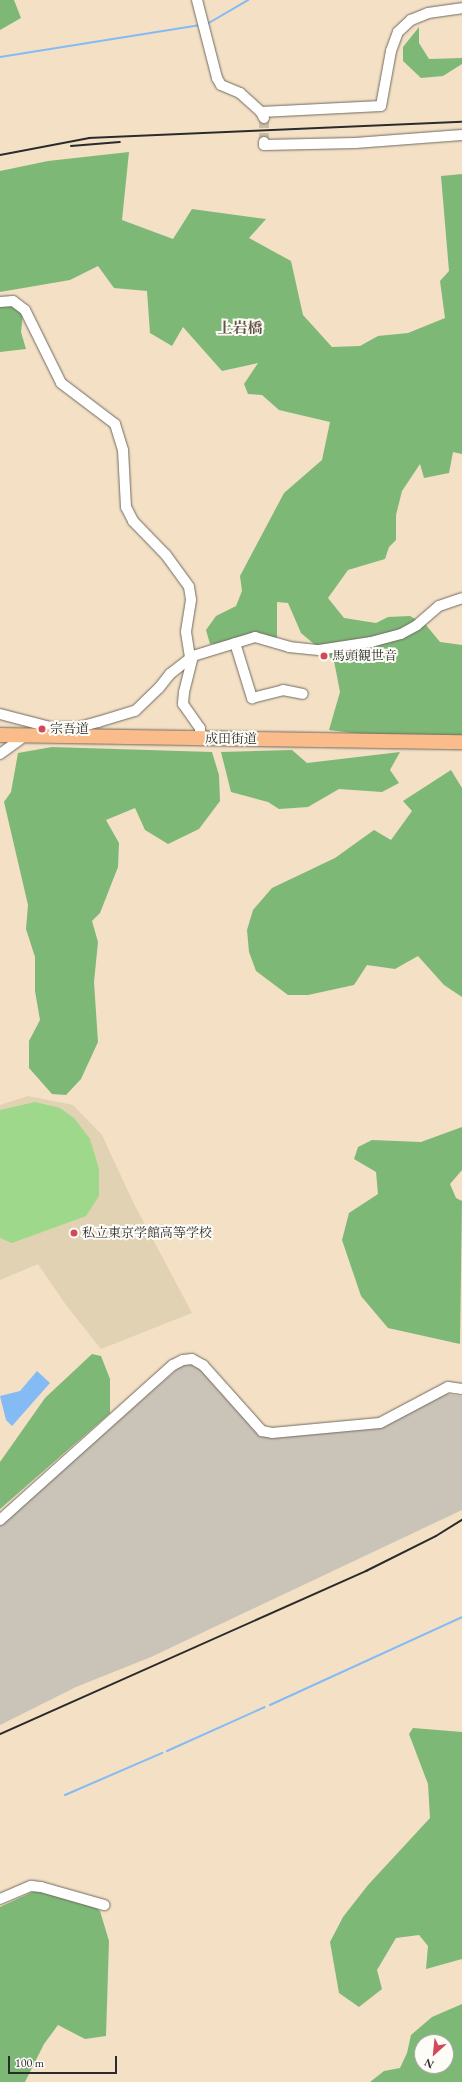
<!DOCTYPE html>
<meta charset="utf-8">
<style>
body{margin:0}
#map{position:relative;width:462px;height:2082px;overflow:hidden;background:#f3e0c5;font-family:"EB Garamond","Noto Serif JP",serif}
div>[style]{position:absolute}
.built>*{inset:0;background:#e1d2b4}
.industrial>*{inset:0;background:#c9c3b8}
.green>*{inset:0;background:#9ed88b}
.forest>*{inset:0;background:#7eb877}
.water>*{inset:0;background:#85bbf4}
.stream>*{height:2px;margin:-1px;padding:0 1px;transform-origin:1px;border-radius:1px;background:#85bbf4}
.minor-tunnel>*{height:10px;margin-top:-5px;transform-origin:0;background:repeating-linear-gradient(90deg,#cbbca6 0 10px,transparent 0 15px)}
.roads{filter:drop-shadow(0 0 1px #716a61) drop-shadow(0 0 1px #716a61)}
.minor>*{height:10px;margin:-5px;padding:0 5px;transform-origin:5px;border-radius:5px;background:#fff}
.highway>*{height:14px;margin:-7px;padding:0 7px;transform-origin:7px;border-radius:7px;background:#f9bc8a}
.rail>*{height:2px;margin:-1px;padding:0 1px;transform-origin:1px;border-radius:1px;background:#2b2b2b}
.dots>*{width:11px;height:11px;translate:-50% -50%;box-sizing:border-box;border:2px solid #fdfcf7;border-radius:50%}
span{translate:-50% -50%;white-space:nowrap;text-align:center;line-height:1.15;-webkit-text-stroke:4px #fdfcf7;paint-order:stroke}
.poi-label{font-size:13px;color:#2b2b2b}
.left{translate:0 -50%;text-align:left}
.street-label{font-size:13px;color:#2b2b2b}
.quarter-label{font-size:15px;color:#625345;font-weight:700}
.north{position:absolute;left:414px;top:2034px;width:40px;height:40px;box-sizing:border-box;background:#fdfcf7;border:1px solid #a9a8a5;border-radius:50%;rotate:207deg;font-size:11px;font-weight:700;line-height:16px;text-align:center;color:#2b2b2b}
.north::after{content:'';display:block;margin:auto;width:14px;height:18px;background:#d1495b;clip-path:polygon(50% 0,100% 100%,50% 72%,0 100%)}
.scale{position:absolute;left:8px;top:2056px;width:109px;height:18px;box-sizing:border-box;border:2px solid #2b2b2b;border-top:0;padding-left:5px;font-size:12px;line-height:14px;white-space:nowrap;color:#2b2b2b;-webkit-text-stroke:3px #fdfcf7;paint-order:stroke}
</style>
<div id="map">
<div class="built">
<div style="clip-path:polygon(28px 1096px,73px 1105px,102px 1135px,133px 1202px,192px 1313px,101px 1349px,66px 1305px,38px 1264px,0 1280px,0 1105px)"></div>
</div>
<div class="industrial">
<div style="clip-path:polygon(184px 1363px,196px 1364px,272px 1436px,371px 1429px,384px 1425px,446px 1394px,462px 1396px,462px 1510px,151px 1657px,76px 1687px,0 1725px,0 1525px)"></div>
</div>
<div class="green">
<div style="clip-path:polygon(35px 1102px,60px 1108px,74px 1118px,90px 1139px,99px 1169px,99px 1196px,86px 1216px,12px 1243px,0 1238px,0 1110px)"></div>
</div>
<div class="forest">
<div style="clip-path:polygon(0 0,14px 0,21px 18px,0 30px)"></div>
<div style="clip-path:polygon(419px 27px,419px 43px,429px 59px,462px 58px,462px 64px,443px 76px,421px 78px,403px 61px,403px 47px)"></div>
<div style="clip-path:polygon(129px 152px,122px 220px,173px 239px,192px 209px,266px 219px,249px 238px,291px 261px,303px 315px,332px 347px,360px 346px,378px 336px,408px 333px,445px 318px,440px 281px,449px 271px,441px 176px,462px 174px,462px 454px,453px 452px,449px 473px,424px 478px,420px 464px,402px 491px,396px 515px,396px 540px,389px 547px,385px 559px,348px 570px,328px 598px,344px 618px,376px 623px,388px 617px,410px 616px,426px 625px,440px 642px,462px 645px,462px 737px,383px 737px,329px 730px,340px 692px,334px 661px,301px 633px,288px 603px,277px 602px,277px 638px,210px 644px,206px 630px,216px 616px,236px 606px,242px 591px,240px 576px,284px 493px,322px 460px,330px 422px,279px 410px,262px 395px,248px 394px,244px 384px,258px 363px,222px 371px,183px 327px,172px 346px,150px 333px,147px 291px,114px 288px,98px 266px,70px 280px,0 292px,0 171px,48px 161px)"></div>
<div style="clip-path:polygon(10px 303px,23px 314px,21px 332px,26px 349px,0 352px,0 306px)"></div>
<div style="clip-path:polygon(52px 747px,212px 752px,219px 775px,220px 801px,199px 829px,168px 844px,145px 830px,135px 808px,106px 820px,119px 843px,118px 867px,100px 913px,92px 921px,98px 942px,94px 982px,98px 1042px,81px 1079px,66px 1095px,52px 1094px,29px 1068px,29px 1041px,40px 1020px,35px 991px,35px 957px,26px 929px,28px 905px,4px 802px,11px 792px,18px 753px)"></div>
<div style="clip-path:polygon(292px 750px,307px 763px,400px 752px,390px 770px,399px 783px,382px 792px,339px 789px,308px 807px,279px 809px,268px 802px,231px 792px,221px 752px)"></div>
<div style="clip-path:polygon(451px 770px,462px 788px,462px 997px,444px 985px,418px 956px,395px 969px,367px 965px,354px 985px,308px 995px,288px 995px,256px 971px,249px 952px,247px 930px,253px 910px,272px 888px,335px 858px,374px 830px,391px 840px,412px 811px,403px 801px)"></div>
<div style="clip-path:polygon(462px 1127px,462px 1170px,450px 1184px,456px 1198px,462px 1201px,460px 1344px,388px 1328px,361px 1296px,342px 1240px,349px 1213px,378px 1194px,376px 1172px,354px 1159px,358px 1147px,372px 1140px,421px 1142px)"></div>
<div style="clip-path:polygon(92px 1354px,101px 1356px,110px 1379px,110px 1413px,0 1509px,0 1462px,45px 1398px)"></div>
<div style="clip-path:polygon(413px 1728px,462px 1732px,462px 1959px,426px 1969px,428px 1946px,419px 1935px,396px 1938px,377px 1970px,382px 1989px,359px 2007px,339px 1993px,330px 1942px,343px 1917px,368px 1885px,430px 1818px,428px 1784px,409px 1734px)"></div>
<div style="clip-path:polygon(37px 1890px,83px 1899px,100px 1911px,109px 1941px,106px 2036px,85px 2039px,58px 2025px,44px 2044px,25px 2082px,0 2082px,0 1907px)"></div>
<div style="clip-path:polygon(evenodd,462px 2004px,462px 2082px,370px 2082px,384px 2071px,400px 2068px,407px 2053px,411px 2035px,432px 2017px,462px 2004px,422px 2042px,446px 2042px,446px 2066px,422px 2066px,422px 2042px)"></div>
</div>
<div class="water">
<div style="clip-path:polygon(37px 1371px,50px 1383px,12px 1426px,6px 1420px,0 1396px,20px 1391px)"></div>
</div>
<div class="stream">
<div style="left:207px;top:24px;width:48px;rotate:-30.3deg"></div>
<div style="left:0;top:57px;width:203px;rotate:-9.1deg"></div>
<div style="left:270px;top:1705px;width:211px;rotate:-24.6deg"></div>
<div style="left:167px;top:1751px;width:107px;rotate:-24.2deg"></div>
<div style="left:65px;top:1795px;width:106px;rotate:-23.4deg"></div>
</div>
<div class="minor-tunnel">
<div style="left:264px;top:118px;width:24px;rotate:90deg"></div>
</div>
<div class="roads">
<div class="minor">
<div style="left:197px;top:0;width:81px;rotate:75.6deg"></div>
<div style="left:217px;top:78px;width:8px;rotate:60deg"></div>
<div style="left:221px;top:85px;width:21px;rotate:23deg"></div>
<div style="left:240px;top:93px;width:28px;rotate:42deg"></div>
<div style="left:264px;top:118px;width:7px;rotate:-117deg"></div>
<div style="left:261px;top:112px;width:120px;rotate:-2.9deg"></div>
<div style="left:381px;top:106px;width:56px;rotate:-79.7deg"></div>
<div style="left:391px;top:51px;width:20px;rotate:-70deg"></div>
<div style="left:398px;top:32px;width:18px;rotate:-43deg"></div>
<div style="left:411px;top:20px;width:18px;rotate:-22deg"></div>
<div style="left:428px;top:13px;width:34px;rotate:-8deg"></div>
<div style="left:264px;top:142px;width:3px;rotate:90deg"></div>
<div style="left:264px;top:145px;width:91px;rotate:-1.3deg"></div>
<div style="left:355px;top:143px;width:107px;rotate:-4.3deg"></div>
<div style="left:0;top:302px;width:13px;rotate:-4deg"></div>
<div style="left:13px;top:301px;width:15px;rotate:37deg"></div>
<div style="left:25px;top:310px;width:81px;rotate:63.7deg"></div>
<div style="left:61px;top:383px;width:68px;rotate:37.2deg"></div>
<div style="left:115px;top:424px;width:27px;rotate:73deg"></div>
<div style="left:123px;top:450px;width:57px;rotate:87deg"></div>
<div style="left:126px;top:507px;width:16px;rotate:63deg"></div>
<div style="left:133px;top:521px;width:47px;rotate:45.9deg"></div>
<div style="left:166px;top:555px;width:39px;rotate:54deg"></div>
<div style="left:189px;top:587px;width:13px;rotate:81deg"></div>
<div style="left:191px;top:600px;width:32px;rotate:99deg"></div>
<div style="left:186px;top:632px;width:26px;rotate:81deg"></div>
<div style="left:235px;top:643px;width:58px;rotate:72.8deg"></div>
<div style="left:252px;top:698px;width:32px;rotate:-14deg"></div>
<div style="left:283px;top:690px;width:20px;rotate:11deg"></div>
<div style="left:193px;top:656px;width:37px;rotate:104deg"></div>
<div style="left:184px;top:692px;width:12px;rotate:95deg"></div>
<div style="left:183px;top:704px;width:29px;rotate:55deg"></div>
<div style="left:200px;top:728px;width:11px;rotate:90deg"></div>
<div style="left:0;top:714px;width:52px;rotate:14.6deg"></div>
<div style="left:50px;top:727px;width:29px"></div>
<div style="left:79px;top:727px;width:20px;rotate:-15deg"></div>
<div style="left:98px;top:722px;width:39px;rotate:-17deg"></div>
<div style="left:135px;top:711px;width:33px;rotate:-44deg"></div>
<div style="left:159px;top:688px;width:18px;rotate:-52deg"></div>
<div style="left:170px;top:674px;width:29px;rotate:-38deg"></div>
<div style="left:193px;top:656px;width:65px;rotate:-17deg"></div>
<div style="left:255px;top:637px;width:35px;rotate:16deg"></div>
<div style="left:289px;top:647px;width:30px;rotate:6deg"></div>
<div style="left:319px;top:650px;width:53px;rotate:-8.7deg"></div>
<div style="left:371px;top:642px;width:31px;rotate:-15deg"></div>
<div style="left:401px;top:634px;width:18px;rotate:-29deg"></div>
<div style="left:417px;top:625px;width:29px;rotate:-41deg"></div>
<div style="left:439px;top:606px;width:24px;rotate:-19deg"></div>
<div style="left:0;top:754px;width:32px;rotate:-36deg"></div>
<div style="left:0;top:1520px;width:232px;rotate:-41.9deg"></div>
<div style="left:173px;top:1365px;width:11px;rotate:-27deg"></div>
<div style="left:183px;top:1360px;width:9px;rotate:-6deg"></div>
<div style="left:192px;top:1359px;width:13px;rotate:29deg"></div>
<div style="left:203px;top:1365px;width:89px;rotate:48.2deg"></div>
<div style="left:262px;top:1431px;width:10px;rotate:11deg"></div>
<div style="left:272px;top:1433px;width:108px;rotate:-5.3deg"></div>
<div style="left:380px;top:1423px;width:77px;rotate:-27.9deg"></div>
<div style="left:448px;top:1387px;width:14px;rotate:8deg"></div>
<div style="left:0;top:1899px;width:34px;rotate:-23deg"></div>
<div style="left:31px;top:1886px;width:10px;rotate:6deg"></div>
<div style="left:41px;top:1887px;width:66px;rotate:15.9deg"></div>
</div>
<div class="highway">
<div style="left:0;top:735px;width:462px;rotate:0.9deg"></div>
</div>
</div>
<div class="rail">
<div style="left:71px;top:146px;width:49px;rotate:-4.7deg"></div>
<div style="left:0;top:155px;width:91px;rotate:-10.8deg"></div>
<div style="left:89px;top:138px;width:373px;rotate:-2.5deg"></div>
<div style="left:0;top:1734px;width:401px;rotate:-24deg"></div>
<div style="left:366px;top:1571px;width:78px;rotate:-26.6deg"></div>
<div style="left:436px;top:1536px;width:31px;rotate:-32deg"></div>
</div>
<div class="dots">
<div style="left:324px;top:656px;background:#d1495b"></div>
<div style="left:42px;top:729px;background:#d1495b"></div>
<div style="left:74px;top:1233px;background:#d1495b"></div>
</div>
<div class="poi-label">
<span class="left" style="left:332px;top:656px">馬頭観世音</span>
<span class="left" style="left:50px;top:729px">宗吾道</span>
<span class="left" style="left:82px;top:1233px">私立東京学館高等学校</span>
</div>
<div class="street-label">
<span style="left:231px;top:739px">成田街道</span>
</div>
<div class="quarter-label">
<span style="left:240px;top:328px">上岩橋</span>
</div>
<div class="north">N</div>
<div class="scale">100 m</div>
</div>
